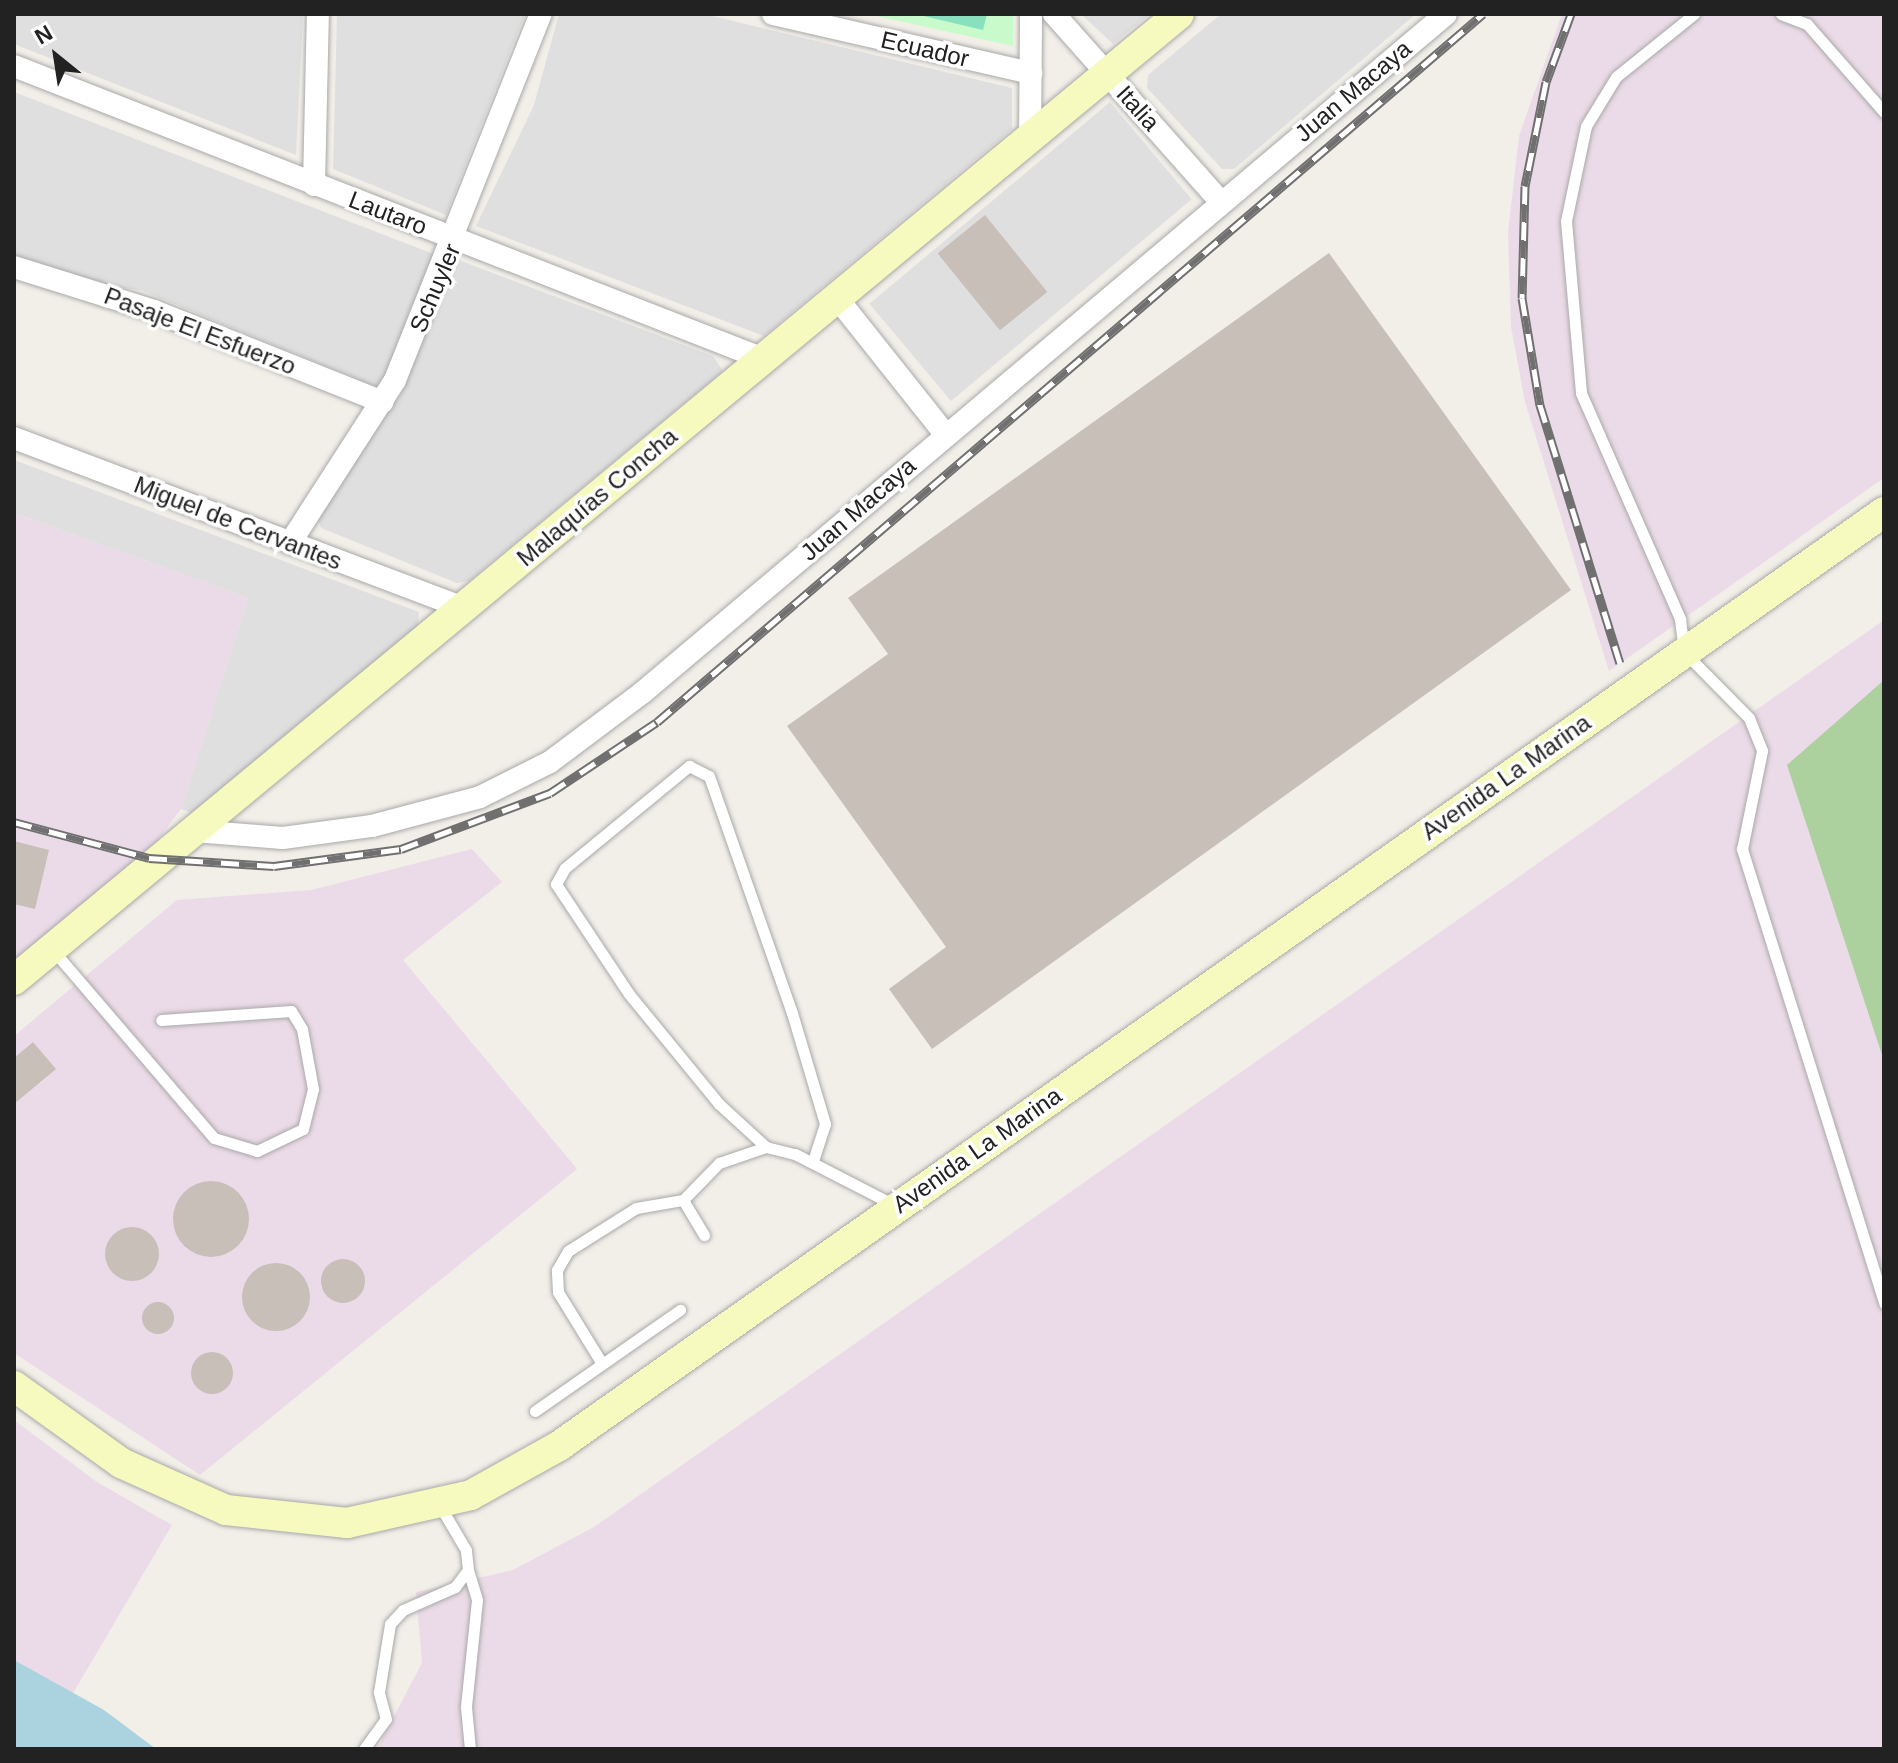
<!DOCTYPE html>
<meta charset="utf-8">
<style>
body{margin:0}
#map{position:relative;width:1898px;height:1763px;overflow:hidden;background:#f2efe9;font-family:Arial,sans-serif}
div>[style]{position:absolute}
.residential>*{inset:0;background:#e0dfdf;transform-origin:0 0}
.industrial>*{inset:0;background:#ebdbe8}
.forest>*{inset:0;background:#add19e}
.park>*{inset:0;background:#c8facc}
.pitch>*{inset:0;background:#88e0be}
.water>*{inset:0;background:#aad3df}
.building>*{inset:0;background:#c7bfb8;transform-origin:0 0}
.round{border-radius:50%}
.roads{filter:drop-shadow(0 0 2px #a9a9a9) drop-shadow(0 0 2px #a9a9a9)}
.service>*{height:11px;margin:-5.5px;padding:0 5.5px;transform-origin:5.5px;border-radius:5.5px;background:#fff}
.minor>*{height:22px;margin:-11px;padding:0 11px;transform-origin:11px;border-radius:11px;background:#fff}
.secondary>*{height:30px;margin:-15px;padding:0 15px;transform-origin:15px;border-radius:15px;background:#f7fabf}
.rail>*{height:9px;margin-top:-4.5px;transform-origin:0;background:repeating-linear-gradient(90deg,#fff 0 18px,#707070 0 36px);box-sizing:border-box;border-block:2px solid #707070}
span{translate:-50% -50%;white-space:nowrap;text-align:center;line-height:1.15;-webkit-text-stroke:7px #fff;paint-order:stroke}
.street-label{font-size:24px;color:#222}
.frame{position:absolute;inset:0;border:16px solid #222;pointer-events:none}
.north{position:absolute;left:16px;top:16px;width:80px;height:80px;-webkit-text-stroke:6px #fff;paint-order:stroke;rotate:330deg;font-size:22px;font-weight:700;line-height:32px;text-align:center;color:#222}
.north::after{content:'';display:block;margin:auto;width:28px;height:36px;background:#222;clip-path:polygon(50% 0,100% 100%,50% 72%,0 100%)}
</style>
<div id="map">
<div class="residential">
<div style="clip-path:polygon(14px 14px,303px 14px,296px 155px,14px 44px)"></div>
<div style="clip-path:polygon(337px 14px,525px 14px,446px 215px,333px 169px)"></div>
<div style="clip-path:polygon(559px 14px,704px 14px,1012px 88px,1012px 129px,764px 336px,476px 226px,534px 105px)"></div>
<div style="clip-path:polygon(1081px 14px,1150px 14px,1113px 44px)"></div>
<div style="clip-path:polygon(1221px 14px,1416px 14px,1234px 169px,1222px 169px,1147px 88px,1148px 75px)"></div>
<div style="clip-path:polygon(14px 92px,436px 255px,382px 389px,143px 291px,84px 281px,14px 255px)"></div>
<div style="left:1110px;top:102px;width:127px;height:314px;rotate:50deg"></div>
<div style="clip-path:polygon(456px 259px,713px 356px,723px 371px,469px 581px,457px 583px,321px 528px,317px 517px,400px 395px)"></div>
<div style="clip-path:polygon(14px 460px,419px 612px,418px 627px,195px 814px,181px 809px,248px 598px,14px 513px)"></div>
</div>
<div class="industrial">
<div style="clip-path:polygon(1562px 14px,1884px 14px,1884px 478px,1609px 671px,1525px 402px,1511px 327px,1508px 233px,1519px 136px)"></div>
<div style="clip-path:polygon(14px 513px,248px 598px,181px 809px,134px 872px,14px 972px)"></div>
<div style="clip-path:polygon(1884px 620px,1884px 1749px,377px 1749px,422px 1663px,416px 1592px,513px 1570px,594px 1527px)"></div>
<div style="clip-path:polygon(472px 849px,502px 882px,403px 960px,577px 1169px,200px 1475px,14px 1353px,14px 1036px,177px 900px,311px 890px)"></div>
<div style="clip-path:polygon(14px 1420px,97px 1482px,172px 1525px,72px 1695px,14px 1660px)"></div>
</div>
<div class="forest">
<div style="clip-path:polygon(1884px 680px,1884px 1061px,1787px 765px)"></div>
</div>
<div class="park">
<div style="clip-path:polygon(872px 14px,1013px 14px,1013px 46px,872px 15px)"></div>
</div>
<div class="pitch">
<div style="clip-path:polygon(915px 14px,987px 14px,983px 30px)"></div>
</div>
<div class="water">
<div style="clip-path:polygon(14px 1660px,104px 1710px,156px 1749px,14px 1749px)"></div>
</div>
<div class="building">
<div style="left:985px;top:215px;width:99px;height:61px;rotate:51deg"></div>
<div style="clip-path:polygon(1329px 253px,1571px 590px,932px 1049px,889px 989px,946px 947px,787px 726px,888px 654px,848px 598px)"></div>
<div style="clip-path:polygon(14px 841px,49px 850px,35px 909px,14px 904px)"></div>
<div style="clip-path:polygon(33px 1042px,56px 1069px,14px 1104px,14px 1058px)"></div>
<div class="round" style="left:173px;top:1181px;width:76px;height:76px"></div>
<div class="round" style="left:105px;top:1227px;width:54px;height:54px"></div>
<div class="round" style="left:321px;top:1259px;width:44px;height:44px"></div>
<div class="round" style="left:242px;top:1263px;width:68px;height:68px"></div>
<div class="round" style="left:142px;top:1302px;width:32px;height:32px"></div>
<div class="round" style="left:191px;top:1352px;width:42px;height:42px"></div>
</div>
<div class="roads">
<div class="service">
<div style="left:1694px;top:14px;width:100px;rotate:141.1deg"></div>
<div style="left:1616px;top:77px;width:57px;rotate:121.5deg"></div>
<div style="left:1586px;top:126px;width:97px;rotate:101.9deg"></div>
<div style="left:1566px;top:221px;width:173px;rotate:85deg"></div>
<div style="left:1581px;top:393px;width:247px;rotate:66.3deg"></div>
<div style="left:1680px;top:619px;width:33px;rotate:83deg"></div>
<div style="left:1684px;top:652px;width:93px;rotate:45.4deg"></div>
<div style="left:1749px;top:718px;width:35px;rotate:68deg"></div>
<div style="left:1762px;top:751px;width:100px;rotate:101.5deg"></div>
<div style="left:1742px;top:849px;width:476px;rotate:72.6deg"></div>
<div style="left:1781px;top:14px;width:28px;rotate:21deg"></div>
<div style="left:1807px;top:24px;width:117px;rotate:48.8deg"></div>
<div style="left:52px;top:949px;width:249px;rotate:49.4deg"></div>
<div style="left:214px;top:1138px;width:45px;rotate:16.8deg"></div>
<div style="left:257px;top:1151px;width:51px;rotate:-25.6deg"></div>
<div style="left:303px;top:1129px;width:41px;rotate:-76deg"></div>
<div style="left:313px;top:1089px;width:61px;rotate:-100.4deg"></div>
<div style="left:302px;top:1029px;width:21px;rotate:-121deg"></div>
<div style="left:291px;top:1011px;width:130px;rotate:176deg"></div>
<div style="left:766px;top:1147px;width:64px;rotate:-137.5deg"></div>
<div style="left:719px;top:1104px;width:142px;rotate:-129.3deg"></div>
<div style="left:629px;top:994px;width:132px;rotate:-123.6deg"></div>
<div style="left:556px;top:884px;width:18px;rotate:-61deg"></div>
<div style="left:565px;top:868px;width:161px;rotate:-39.4deg"></div>
<div style="left:689px;top:766px;width:22px;rotate:27deg"></div>
<div style="left:709px;top:776px;width:251px;rotate:70.7deg"></div>
<div style="left:792px;top:1013px;width:116px;rotate:73.4deg"></div>
<div style="left:825px;top:1124px;width:38px;rotate:108deg"></div>
<div style="left:683px;top:1200px;width:41px;rotate:59deg"></div>
<div style="left:601px;top:1362px;width:82px;rotate:-121.6deg"></div>
<div style="left:558px;top:1292px;width:22px;rotate:-93deg"></div>
<div style="left:557px;top:1270px;width:22px;rotate:-60deg"></div>
<div style="left:568px;top:1251px;width:80px;rotate:-32.3deg"></div>
<div style="left:636px;top:1208px;width:48px;rotate:-9.7deg"></div>
<div style="left:683px;top:1200px;width:52px;rotate:-45.8deg"></div>
<div style="left:719px;top:1163px;width:50px;rotate:-18.8deg"></div>
<div style="left:766px;top:1147px;width:30px;rotate:14deg"></div>
<div style="left:795px;top:1154px;width:114px;rotate:27.2deg"></div>
<div style="left:535px;top:1411px;width:177px;rotate:-34.9deg"></div>
<div style="left:468px;top:1570px;width:31px;rotate:73deg"></div>
<div style="left:477px;top:1600px;width:108px;rotate:95.9deg"></div>
<div style="left:466px;top:1707px;width:42px;rotate:84.6deg"></div>
<div style="left:364px;top:1749px;width:37px;rotate:-54deg"></div>
<div style="left:386px;top:1719px;width:28px;rotate:-105deg"></div>
<div style="left:379px;top:1692px;width:69px;rotate:-80.8deg"></div>
<div style="left:390px;top:1624px;width:19px;rotate:-47deg"></div>
<div style="left:403px;top:1610px;width:57px;rotate:-23.9deg"></div>
<div style="left:455px;top:1587px;width:21px;rotate:-53deg"></div>
<div style="left:468px;top:1570px;width:20px;rotate:-96deg"></div>
<div style="left:466px;top:1550px;width:51px;rotate:-120.6deg"></div>
</div>
<div class="minor">
<div style="left:773px;top:14px;width:265px;rotate:12.9deg"></div>
<div style="left:1054px;top:14px;width:251px;rotate:48.4deg"></div>
<div style="left:14px;top:66px;width:804px;rotate:21.36deg"></div>
<div style="left:1030px;top:137px;width:123px;rotate:-89.5deg"></div>
<div style="left:314px;top:185px;width:171px;rotate:-88.7deg"></div>
<div style="left:14px;top:267px;width:147px;rotate:17.4deg"></div>
<div style="left:154px;top:311px;width:246px;rotate:21.7deg"></div>
<div style="left:837px;top:298px;width:174px;rotate:51.5deg"></div>
<div style="left:14px;top:438px;width:480px;rotate:20.7deg"></div>
<div style="left:290px;top:543px;width:194px;rotate:-57.2deg"></div>
<div style="left:395px;top:380px;width:394px;rotate:-68.3deg"></div>
<div style="left:194px;top:831px;width:89px;rotate:4.5deg"></div>
<div style="left:283px;top:838px;width:90px;rotate:-7.7deg"></div>
<div style="left:372px;top:826px;width:112px;rotate:-15deg"></div>
<div style="left:480px;top:797px;width:78px;rotate:-26.6deg"></div>
<div style="left:550px;top:762px;width:115px;rotate:-36.9deg"></div>
<div style="left:642px;top:693px;width:1052px;rotate:-40.18deg"></div>
</div>
<div class="secondary">
<div style="left:14px;top:980px;width:1513px;rotate:-39.66deg"></div>
<div style="left:14px;top:1386px;width:132px;rotate:35.7deg"></div>
<div style="left:121px;top:1463px;width:115px;rotate:24.1deg"></div>
<div style="left:226px;top:1510px;width:122px;rotate:6.1deg"></div>
<div style="left:347px;top:1523px;width:127px;rotate:-12.7deg"></div>
<div style="left:471px;top:1495px;width:101px;rotate:-29.1deg"></div>
<div style="left:559px;top:1446px;width:1621px;rotate:-35.18deg"></div>
</div>
</div>
<div class="rail">
<div style="left:1571px;top:14px;width:72px;rotate:110.2deg"></div>
<div style="left:1546px;top:82px;width:106px;rotate:101.4deg"></div>
<div style="left:1525px;top:186px;width:112px;rotate:91.5deg"></div>
<div style="left:1522px;top:298px;width:109px;rotate:80.5deg"></div>
<div style="left:1540px;top:405px;width:270px;rotate:72.8deg"></div>
<div style="left:14px;top:822px;width:140px;rotate:14.9deg"></div>
<div style="left:149px;top:858px;width:125px;rotate:3.7deg"></div>
<div style="left:274px;top:866px;width:128px;rotate:-7.6deg"></div>
<div style="left:401px;top:849px;width:159px;rotate:-20.6deg"></div>
<div style="left:550px;top:793px;width:128px;rotate:-33.6deg"></div>
<div style="left:657px;top:722px;width:1088px;rotate:-40.6deg"></div>
</div>
<div class="street-label">
<span style="left:925px;top:49px;rotate:13deg">Ecuador</span>
<span style="left:1353px;top:91px;rotate:-40deg">Juan Macaya</span>
<span style="left:1138px;top:108px;rotate:48deg">Italia</span>
<span style="left:388px;top:213px;rotate:21deg">Lautaro</span>
<span style="left:435px;top:288px;rotate:-67deg">Schuyler</span>
<span style="left:200px;top:331px;rotate:21deg">Pasaje El Esfuerzo</span>
<span style="left:597px;top:497px;rotate:-40deg">Malaquías Concha</span>
<span style="left:858px;top:509px;rotate:-41deg">Juan Macaya</span>
<span style="left:238px;top:523px;rotate:21deg">Miguel de Cervantes</span>
<span style="left:1506px;top:777px;rotate:-35deg">Avenida La Marina</span>
<span style="left:977px;top:1150px;rotate:-35deg">Avenida La Marina</span>
</div>
<div class="frame"></div>
<div class="north">N</div>
</div>
